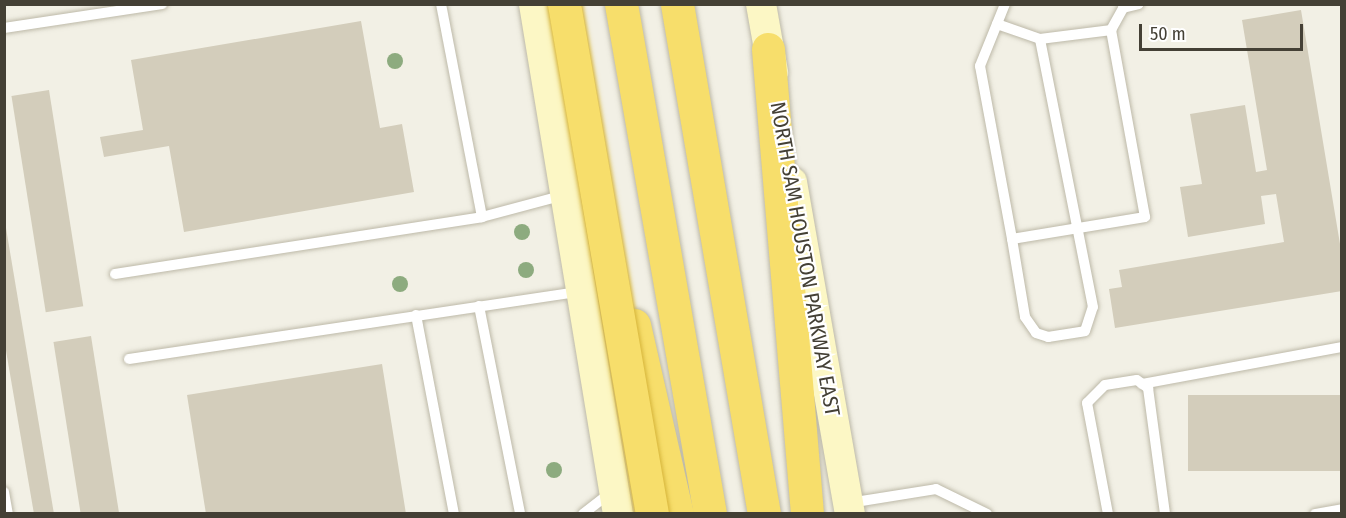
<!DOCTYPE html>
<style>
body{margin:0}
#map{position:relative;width:1346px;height:518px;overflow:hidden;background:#f2f0e5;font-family:"Fira Sans Condensed",sans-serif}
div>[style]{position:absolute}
.building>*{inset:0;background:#d3cdbb;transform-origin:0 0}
.roads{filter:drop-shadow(0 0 2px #bdb9a8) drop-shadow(0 0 2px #bdb9a8)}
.service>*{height:10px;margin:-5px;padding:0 5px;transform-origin:5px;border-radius:5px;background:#fff}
.secondary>*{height:30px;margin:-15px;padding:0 15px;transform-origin:15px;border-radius:15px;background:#fcf7c5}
.motorway>*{height:33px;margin:-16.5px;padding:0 16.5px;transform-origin:16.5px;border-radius:16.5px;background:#f7de6b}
.bridges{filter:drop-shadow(0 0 2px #d6b53b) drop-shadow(0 0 2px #d6b53b)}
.motorway-bridge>*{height:33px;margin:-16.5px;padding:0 16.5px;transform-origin:16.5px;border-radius:16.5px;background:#f7de6b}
.trees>*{width:16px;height:16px;margin:-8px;border-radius:50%;background:#8dab7f}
span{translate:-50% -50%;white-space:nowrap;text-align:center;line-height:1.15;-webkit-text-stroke:4.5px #fff;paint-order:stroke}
.street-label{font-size:21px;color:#444035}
.frame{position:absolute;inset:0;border:6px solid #444035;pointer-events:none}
.scale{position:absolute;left:1139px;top:24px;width:164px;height:27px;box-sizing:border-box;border:3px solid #444035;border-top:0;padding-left:8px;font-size:18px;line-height:21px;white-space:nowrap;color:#444035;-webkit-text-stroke:4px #fff;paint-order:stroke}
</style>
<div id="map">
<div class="building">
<div style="clip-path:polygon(1301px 10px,1342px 256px,1342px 291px,1115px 328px,1109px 289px,1122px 287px,1119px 270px,1284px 242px,1276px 194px,1261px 196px,1265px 224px,1188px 237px,1180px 187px,1202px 184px,1190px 114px,1245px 105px,1256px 172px,1267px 170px,1242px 20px)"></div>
<div style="clip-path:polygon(361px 21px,380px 128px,402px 124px,414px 192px,184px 232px,169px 146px,104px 157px,100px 137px,143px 130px,131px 60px)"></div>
<div style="left:49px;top:90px;width:219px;height:38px;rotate:81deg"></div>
<div style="clip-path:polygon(4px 228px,6px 228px,54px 514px,34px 514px,4px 339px)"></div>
<div style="left:91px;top:336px;width:180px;height:38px;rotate:81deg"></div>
<div style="clip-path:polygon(382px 364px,406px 514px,206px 514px,187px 395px)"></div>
<div style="left:1342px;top:395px;width:76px;height:154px;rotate:90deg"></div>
</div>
<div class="roads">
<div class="service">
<div style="left:441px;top:4px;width:217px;rotate:79.1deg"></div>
<div style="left:1005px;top:4px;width:67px;rotate:112deg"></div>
<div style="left:980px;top:66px;width:176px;rotate:79.5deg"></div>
<div style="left:1012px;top:239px;width:135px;rotate:-9.4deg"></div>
<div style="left:1145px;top:217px;width:190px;rotate:-100.3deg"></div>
<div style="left:1111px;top:30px;width:25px;rotate:-61deg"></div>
<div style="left:1123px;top:8px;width:16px;rotate:-14deg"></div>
<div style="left:997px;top:24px;width:46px;rotate:19.2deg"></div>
<div style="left:1040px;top:39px;width:72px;rotate:-7.2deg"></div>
<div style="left:4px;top:28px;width:160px;rotate:-8.6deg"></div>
<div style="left:1012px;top:239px;width:79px;rotate:80.5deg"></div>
<div style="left:1025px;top:317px;width:19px;rotate:55deg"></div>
<div style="left:1036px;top:333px;width:13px;rotate:18deg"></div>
<div style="left:1048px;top:337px;width:37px;rotate:-9deg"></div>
<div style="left:1085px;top:331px;width:25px;rotate:-72deg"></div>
<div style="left:1093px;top:307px;width:273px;rotate:-101.2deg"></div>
<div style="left:115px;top:274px;width:371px;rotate:-8.8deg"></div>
<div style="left:482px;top:217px;width:85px;rotate:-15deg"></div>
<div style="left:479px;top:306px;width:212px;rotate:78.8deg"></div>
<div style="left:416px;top:315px;width:203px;rotate:79.2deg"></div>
<div style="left:129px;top:359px;width:454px;rotate:-8.5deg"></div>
<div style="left:1142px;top:384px;width:203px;rotate:-10.5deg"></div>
<div style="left:4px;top:492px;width:22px;rotate:80deg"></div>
<div style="left:849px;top:503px;width:88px;rotate:-9.1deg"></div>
<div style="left:936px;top:489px;width:57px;rotate:26.1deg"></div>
<div style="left:583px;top:514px;width:36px;rotate:-38deg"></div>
<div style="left:1108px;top:514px;width:113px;rotate:-100.7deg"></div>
<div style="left:1087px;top:403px;width:25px;rotate:-45deg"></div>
<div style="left:1105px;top:385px;width:32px;rotate:-9deg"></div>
<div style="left:1137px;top:380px;width:14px;rotate:36deg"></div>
<div style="left:1148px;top:388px;width:127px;rotate:82.3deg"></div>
<div style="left:1315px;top:514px;width:27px;rotate:-10deg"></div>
</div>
<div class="secondary">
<div style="left:534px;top:4px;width:517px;rotate:80.65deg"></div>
<div style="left:761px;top:4px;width:69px;rotate:80deg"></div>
<div style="left:792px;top:182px;width:337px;rotate:80.1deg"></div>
</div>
<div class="motorway">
<div style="left:621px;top:4px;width:518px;rotate:80.1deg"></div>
<div style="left:677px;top:4px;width:517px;rotate:80.32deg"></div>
<div style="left:768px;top:49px;width:467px;rotate:85.2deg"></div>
<div style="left:634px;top:325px;width:194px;rotate:77.2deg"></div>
</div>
</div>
<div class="bridges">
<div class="motorway-bridge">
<div style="left:564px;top:4px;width:518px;rotate:80.21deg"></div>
</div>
</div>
<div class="trees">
<div style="left:395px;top:61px"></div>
<div style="left:522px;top:232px"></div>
<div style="left:526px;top:270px"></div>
<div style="left:400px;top:284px"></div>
<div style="left:554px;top:470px"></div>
</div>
<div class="street-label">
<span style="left:805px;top:259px;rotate:80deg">NORTH SAM HOUSTON PARKWAY EAST</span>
</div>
<div class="frame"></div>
<div class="scale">50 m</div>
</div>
